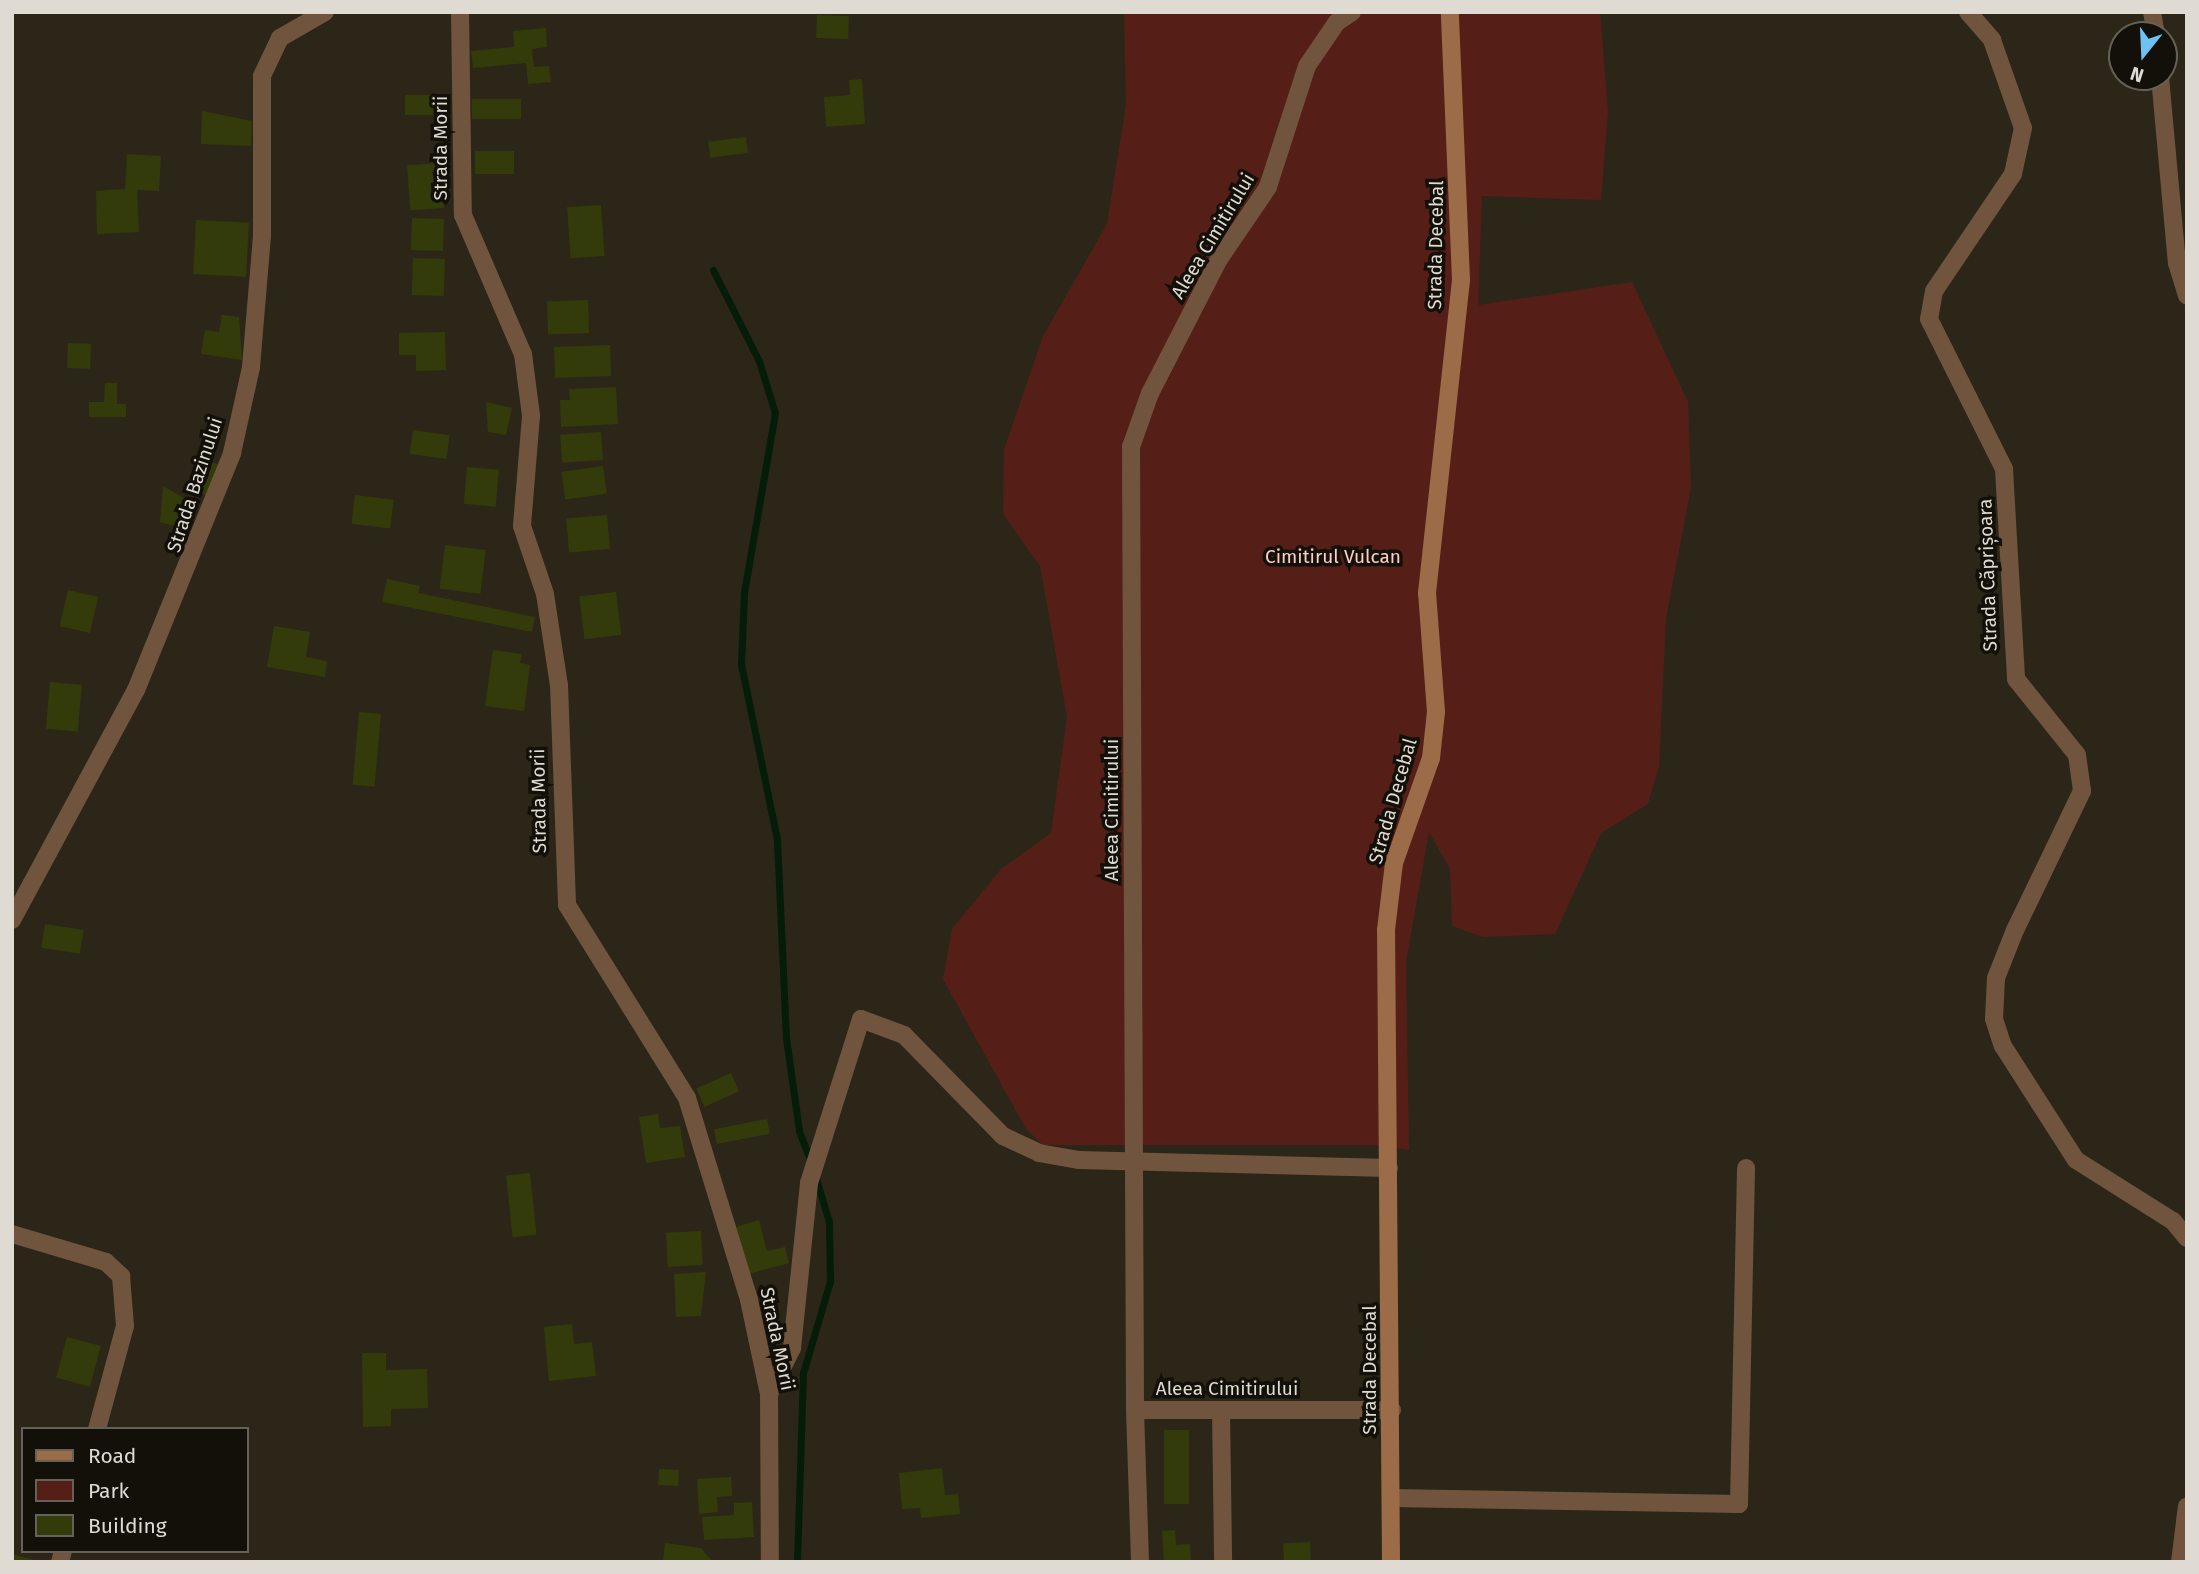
<!DOCTYPE html>
<meta charset="utf-8">
<style>
body{margin:0}
#map{position:relative;width:2199px;height:1574px;overflow:hidden;background:#2c2618;font-family:"Fira Sans",sans-serif}
div>[style]{position:absolute}
.green>*{inset:0;background:#551f18}
.stream>*{height:7px;margin:-3.5px;padding:0 3.5px;transform-origin:3.5px;border-radius:3.5px;background:#051c09}
.building>*{inset:0;background:#333b0a;transform-origin:0 0}
.street>*{height:18px;margin:-9px;padding:0 9px;transform-origin:9px;border-radius:9px;background:#71543d}
.secondary>*{height:18px;margin:-9px;padding:0 9px;transform-origin:9px;border-radius:9px;background:#9b6c47}
span{translate:-50% -50%;white-space:nowrap;text-align:center;line-height:1.15;-webkit-text-stroke:7px #121009;paint-order:stroke}
.street-label{font-size:19px;color:#dfdbd2}
.park-label{font-size:19px;color:#ffcdc4}
.frame{position:absolute;inset:0;border:14px solid #dfdbd2;pointer-events:none}
.legend{position:absolute;left:21px;top:1427px;width:228px;height:126px;box-sizing:border-box;background:#121009;border:2px solid #646159;margin:0;padding:9px 12px;list-style:none;font-size:21px;color:#dfdbd2}
.legend li{display:flex;align-items:center;gap:14px;height:35px}
.legend b{width:35px;border:2px solid #646159}
.north{position:absolute;left:2108px;top:21px;width:70px;height:70px;box-sizing:border-box;background:#121009;border:2px solid #646159;border-radius:50%;rotate:198deg;font-size:19px;font-weight:700;line-height:28px;text-align:center;color:#dfdbd2}
.north::after{content:'';display:block;margin:auto;width:24px;height:32px;background:#6ec2f3;clip-path:polygon(50% 0,100% 100%,50% 72%,0 100%)}
</style>
<div id="map">
<div class="green">
<div style="clip-path:polygon(1124px 12px,1600px 12px,1608px 112px,1601px 200px,1482px 196px,1478px 305px,1632px 282px,1688px 402px,1691px 488px,1666px 618px,1659px 766px,1648px 804px,1601px 833px,1555px 934px,1483px 937px,1452px 926px,1450px 869px,1429px 832px,1406px 962px,1409px 1150px,1371px 1145px,1043px 1145px,1026px 1129px,943px 979px,952px 929px,1001px 869px,1051px 833px,1067px 717px,1040px 566px,1003px 514px,1004px 450px,1043px 336px,1107px 224px,1126px 104px)"></div>
</div>
<div class="stream">
<div style="left:713px;top:270px;width:102px;rotate:63.2deg"></div>
<div style="left:759px;top:361px;width:54px;rotate:72.9deg"></div>
<div style="left:775px;top:413px;width:183px;rotate:99.8deg"></div>
<div style="left:744px;top:593px;width:71px;rotate:92.4deg"></div>
<div style="left:741px;top:664px;width:180px;rotate:78.4deg"></div>
<div style="left:777px;top:840px;width:198px;rotate:87.4deg"></div>
<div style="left:786px;top:1038px;width:94px;rotate:82deg"></div>
<div style="left:799px;top:1131px;width:34px;rotate:69deg"></div>
<div style="left:797px;top:1562px;width:189px;rotate:-88.2deg"></div>
<div style="left:803px;top:1373px;width:96px;rotate:-73.6deg"></div>
<div style="left:830px;top:1281px;width:59px;rotate:-91deg"></div>
<div style="left:829px;top:1222px;width:49px;rotate:-106.6deg"></div>
</div>
<div class="building">
<div style="left:817px;top:15px;width:32px;height:23px;rotate:2deg"></div>
<div style="clip-path:polygon(546px 28px,547px 47px,532px 49px,534px 67px,549px 66px,551px 82px,528px 84px,526px 63px,473px 68px,471px 51px,514px 47px,513px 31px)"></div>
<div style="clip-path:polygon(862px 79px,865px 124px,826px 127px,824px 97px,850px 95px,849px 80px)"></div>
<div style="left:405px;top:95px;width:36px;height:20px"></div>
<div style="left:521px;top:99px;width:20px;height:49px;rotate:90deg"></div>
<div style="clip-path:polygon(202px 111px,252px 121px,251px 146px,201px 144px)"></div>
<div style="left:746px;top:137px;width:16px;height:38px;rotate:83deg"></div>
<div style="left:475px;top:151px;width:39px;height:23px"></div>
<div style="clip-path:polygon(127px 154px,161px 156px,159px 191px,137px 190px,139px 232px,97px 234px,96px 191px,125px 189px)"></div>
<div style="left:441px;top:163px;width:45px;height:34px;rotate:86deg"></div>
<div style="left:601px;top:205px;width:51px;height:34px;rotate:86deg"></div>
<div style="left:412px;top:218px;width:32px;height:32px;rotate:2deg"></div>
<div style="left:196px;top:220px;width:53px;height:54px;rotate:3deg"></div>
<div style="left:413px;top:258px;width:32px;height:37px;rotate:2deg"></div>
<div style="left:588px;top:300px;width:33px;height:41px;rotate:88deg"></div>
<div style="clip-path:polygon(222px 315px,239px 317px,242px 360px,201px 354px,205px 330px,219px 332px)"></div>
<div style="clip-path:polygon(445px 332px,446px 370px,416px 371px,416px 355px,399px 355px,399px 333px)"></div>
<div style="left:68px;top:343px;width:23px;height:25px;rotate:2deg"></div>
<div style="left:610px;top:345px;width:31px;height:56px;rotate:88deg"></div>
<div style="clip-path:polygon(105px 383px,117px 383px,117px 404px,126px 404px,126px 417px,89px 417px,89px 402px,104px 402px)"></div>
<div style="clip-path:polygon(616px 387px,618px 424px,561px 427px,560px 400px,570px 400px,569px 389px)"></div>
<div style="clip-path:polygon(486px 402px,512px 408px,506px 435px,488px 432px)"></div>
<div style="left:413px;top:430px;width:37px;height:24px;rotate:8deg"></div>
<div style="left:601px;top:432px;width:28px;height:41px;rotate:86deg"></div>
<div style="left:200px;top:458px;width:23px;height:33px;rotate:20deg"></div>
<div style="left:603px;top:466px;width:28px;height:42px;rotate:82deg"></div>
<div style="left:467px;top:467px;width:32px;height:37px;rotate:5deg"></div>
<div style="clip-path:polygon(163px 486px,198px 506px,190px 531px,160px 522px)"></div>
<div style="left:355px;top:495px;width:39px;height:29px;rotate:7deg"></div>
<div style="left:607px;top:515px;width:34px;height:41px;rotate:85deg"></div>
<div style="left:445px;top:545px;width:41px;height:44px;rotate:7deg"></div>
<div style="clip-path:polygon(387px 579px,420px 586px,418px 593px,535px 617px,532px 632px,382px 602px)"></div>
<div style="left:68px;top:590px;width:31px;height:37px;rotate:13deg"></div>
<div style="left:616px;top:592px;width:43px;height:37px;rotate:83deg"></div>
<div style="clip-path:polygon(274px 626px,310px 632px,306px 657px,327px 661px,325px 677px,267px 667px)"></div>
<div style="clip-path:polygon(493px 650px,522px 654px,520px 663px,530px 665px,524px 711px,485px 706px)"></div>
<div style="left:50px;top:682px;width:32px;height:47px;rotate:5deg"></div>
<div style="left:359px;top:712px;width:22px;height:73px;rotate:5deg"></div>
<div style="left:45px;top:924px;width:39px;height:24px;rotate:9deg"></div>
<div style="left:731px;top:1073px;width:20px;height:38px;rotate:66deg"></div>
<div style="clip-path:polygon(658px 1114px,660px 1128px,680px 1126px,685px 1157px,646px 1163px,639px 1117px)"></div>
<div style="left:767px;top:1119px;width:15px;height:54px;rotate:79deg"></div>
<div style="left:530px;top:1173px;width:62px;height:24px;rotate:84deg"></div>
<div style="clip-path:polygon(759px 1220px,767px 1251px,785px 1247px,789px 1263px,745px 1275px,732px 1228px)"></div>
<div style="left:701px;top:1231px;width:34px;height:35px;rotate:87deg"></div>
<div style="clip-path:polygon(706px 1272px,701px 1316px,676px 1317px,674px 1274px)"></div>
<div style="clip-path:polygon(572px 1324px,574px 1344px,592px 1342px,596px 1376px,549px 1381px,544px 1327px)"></div>
<div style="left:67px;top:1337px;width:35px;height:42px;rotate:15deg"></div>
<div style="clip-path:polygon(362px 1353px,386px 1353px,386px 1370px,427px 1369px,428px 1408px,391px 1409px,391px 1426px,363px 1427px)"></div>
<div style="left:1164px;top:1430px;width:25px;height:74px"></div>
<div style="clip-path:polygon(942px 1468px,945px 1495px,958px 1494px,960px 1514px,921px 1518px,920px 1508px,902px 1509px,899px 1473px)"></div>
<div style="left:659px;top:1469px;width:20px;height:16px;rotate:3deg"></div>
<div style="clip-path:polygon(731px 1477px,732px 1496px,717px 1497px,718px 1512px,699px 1514px,697px 1479px)"></div>
<div style="clip-path:polygon(752px 1502px,754px 1537px,704px 1540px,702px 1517px,734px 1515px,734px 1503px)"></div>
<div style="clip-path:polygon(1175px 1530px,1176px 1545px,1190px 1544px,1191px 1562px,1164px 1562px,1162px 1531px)"></div>
<div style="left:1310px;top:1542px;width:20px;height:27px;rotate:87deg"></div>
<div style="clip-path:polygon(665px 1543px,701px 1548px,713px 1562px,663px 1562px)"></div>
<div style="clip-path:polygon(12px 1554px,37px 1561px,37px 1562px,12px 1562px)"></div>
</div>
<div class="street">
<div style="left:460px;top:12px;width:203px;rotate:89.2deg"></div>
<div style="left:463px;top:215px;width:151px;rotate:66.7deg"></div>
<div style="left:523px;top:354px;width:63px;rotate:82.6deg"></div>
<div style="left:531px;top:416px;width:110px;rotate:94.7deg"></div>
<div style="left:522px;top:526px;width:72px;rotate:71.3deg"></div>
<div style="left:545px;top:594px;width:92px;rotate:81.3deg"></div>
<div style="left:559px;top:685px;width:220px;rotate:87.9deg"></div>
<div style="left:567px;top:905px;width:227px;rotate:58.1deg"></div>
<div style="left:687px;top:1098px;width:211px;rotate:72.9deg"></div>
<div style="left:749px;top:1300px;width:96px;rotate:78deg"></div>
<div style="left:769px;top:1394px;width:168px;rotate:89.7deg"></div>
<div style="left:1352px;top:12px;width:18px;rotate:146deg"></div>
<div style="left:1337px;top:22px;width:53px;rotate:124.3deg"></div>
<div style="left:1307px;top:66px;width:127px;rotate:107.9deg"></div>
<div style="left:1268px;top:187px;width:87px;rotate:124.2deg"></div>
<div style="left:1219px;top:259px;width:151px;rotate:117.2deg"></div>
<div style="left:1150px;top:393px;width:57px;rotate:109.4deg"></div>
<div style="left:1131px;top:447px;width:963px;rotate:89.76deg"></div>
<div style="left:1135px;top:1410px;width:257px"></div>
<div style="left:1968px;top:12px;width:37px;rotate:49deg"></div>
<div style="left:1992px;top:40px;width:93px;rotate:70.6deg"></div>
<div style="left:2023px;top:128px;width:47px;rotate:102.3deg"></div>
<div style="left:2013px;top:174px;width:141px;rotate:124deg"></div>
<div style="left:1934px;top:291px;width:28px;rotate:100deg"></div>
<div style="left:1929px;top:319px;width:168px;rotate:63.4deg"></div>
<div style="left:2004px;top:469px;width:210px;rotate:86.7deg"></div>
<div style="left:2016px;top:679px;width:97px;rotate:51.2deg"></div>
<div style="left:2077px;top:755px;width:36px;rotate:82deg"></div>
<div style="left:2082px;top:791px;width:154px;rotate:115.7deg"></div>
<div style="left:2015px;top:930px;width:52px;rotate:111.6deg"></div>
<div style="left:1996px;top:978px;width:41px;rotate:92.8deg"></div>
<div style="left:1994px;top:1019px;width:28px;rotate:72deg"></div>
<div style="left:2003px;top:1046px;width:135px;rotate:57.4deg"></div>
<div style="left:2076px;top:1160px;width:115px;rotate:32.2deg"></div>
<div style="left:2173px;top:1221px;width:22px;rotate:51deg"></div>
<div style="left:2152px;top:12px;width:23px;rotate:80deg"></div>
<div style="left:2160px;top:77px;width:187px;rotate:84.8deg"></div>
<div style="left:2177px;top:263px;width:34px;rotate:73deg"></div>
<div style="left:12px;top:920px;width:261px;rotate:-61.7deg"></div>
<div style="left:136px;top:690px;width:256px;rotate:-67.9deg"></div>
<div style="left:232px;top:453px;width:88px;rotate:-77.5deg"></div>
<div style="left:251px;top:367px;width:131px;rotate:-85.2deg"></div>
<div style="left:262px;top:236px;width:160px;rotate:-90deg"></div>
<div style="left:262px;top:76px;width:42px;rotate:-64.7deg"></div>
<div style="left:280px;top:38px;width:52px;rotate:-30deg"></div>
<div style="left:12px;top:1234px;width:98px;rotate:16.6deg"></div>
<div style="left:106px;top:1262px;width:21px;rotate:43deg"></div>
<div style="left:121px;top:1276px;width:50px;rotate:85.4deg"></div>
<div style="left:125px;top:1326px;width:107px;rotate:105.2deg"></div>
<div style="left:769px;top:1394px;width:51px;rotate:-63.4deg"></div>
<div style="left:792px;top:1348px;width:166px;rotate:-84.1deg"></div>
<div style="left:809px;top:1183px;width:172px;rotate:-72.4deg"></div>
<div style="left:861px;top:1019px;width:46px;rotate:20.4deg"></div>
<div style="left:904px;top:1035px;width:141px;rotate:45.6deg"></div>
<div style="left:1003px;top:1136px;width:40px;rotate:25deg"></div>
<div style="left:1039px;top:1153px;width:41px;rotate:9.9deg"></div>
<div style="left:1079px;top:1160px;width:310px;rotate:1.5deg"></div>
<div style="left:1135px;top:1410px;width:152px;rotate:88.1deg"></div>
<div style="left:1221px;top:1410px;width:152px;rotate:89.2deg"></div>
<div style="left:1391px;top:1498px;width:348px;rotate:1deg"></div>
<div style="left:1739px;top:1504px;width:336px;rotate:-88.8deg"></div>
<div style="left:60px;top:1562px;width:11px;rotate:-75deg"></div>
<div style="left:2180px;top:1562px;width:56px;rotate:-82.9deg"></div>
</div>
<div class="secondary">
<div style="left:1391px;top:1562px;width:632px;rotate:-90.45deg"></div>
<div style="left:1386px;top:930px;width:67px;rotate:-83.2deg"></div>
<div style="left:1394px;top:863px;width:111px;rotate:-70.6deg"></div>
<div style="left:1431px;top:758px;width:46px;rotate:-83.8deg"></div>
<div style="left:1436px;top:712px;width:119px;rotate:-94.3deg"></div>
<div style="left:1427px;top:593px;width:315px;rotate:-83.8deg"></div>
<div style="left:1461px;top:280px;width:268px;rotate:-92.4deg"></div>
</div>
<div class="street-label">
<span style="left:441px;top:148px;rotate:-90deg">Strada Morii</span>
<span style="left:1213px;top:236px;rotate:-59deg">Aleea Cimitirului</span>
<span style="left:1436px;top:245px;rotate:-89deg">Strada Decebal</span>
<span style="left:195px;top:485px;rotate:-72deg">Strada Bazinului</span>
<span style="left:1988px;top:575px;rotate:-92deg">Strada Căprișoara</span>
<span style="left:539px;top:801px;rotate:-91deg">Strada Morii</span>
<span style="left:1393px;top:801px;rotate:-74deg">Strada Decebal</span>
<span style="left:1112px;top:810px;rotate:-90deg">Aleea Cimitirului</span>
<span style="left:777px;top:1339px;rotate:78deg">Strada Morii</span>
<span style="left:1370px;top:1370px;rotate:-90deg">Strada Decebal</span>
<span style="left:1227px;top:1389px">Aleea Cimitirului</span>
</div>
<div class="park-label">
<span style="left:1333px;top:557px">Cimitirul Vulcan</span>
</div>
<div class="frame"></div>
<ul class="legend">
<li><b style="height:9px;background:#9b6c47"></b>Road</li>
<li><b style="height:19px;background:#551f18"></b>Park</li>
<li><b style="height:19px;background:#333b0a"></b>Building</li>
</ul>
<div class="north">N</div>
</div>
